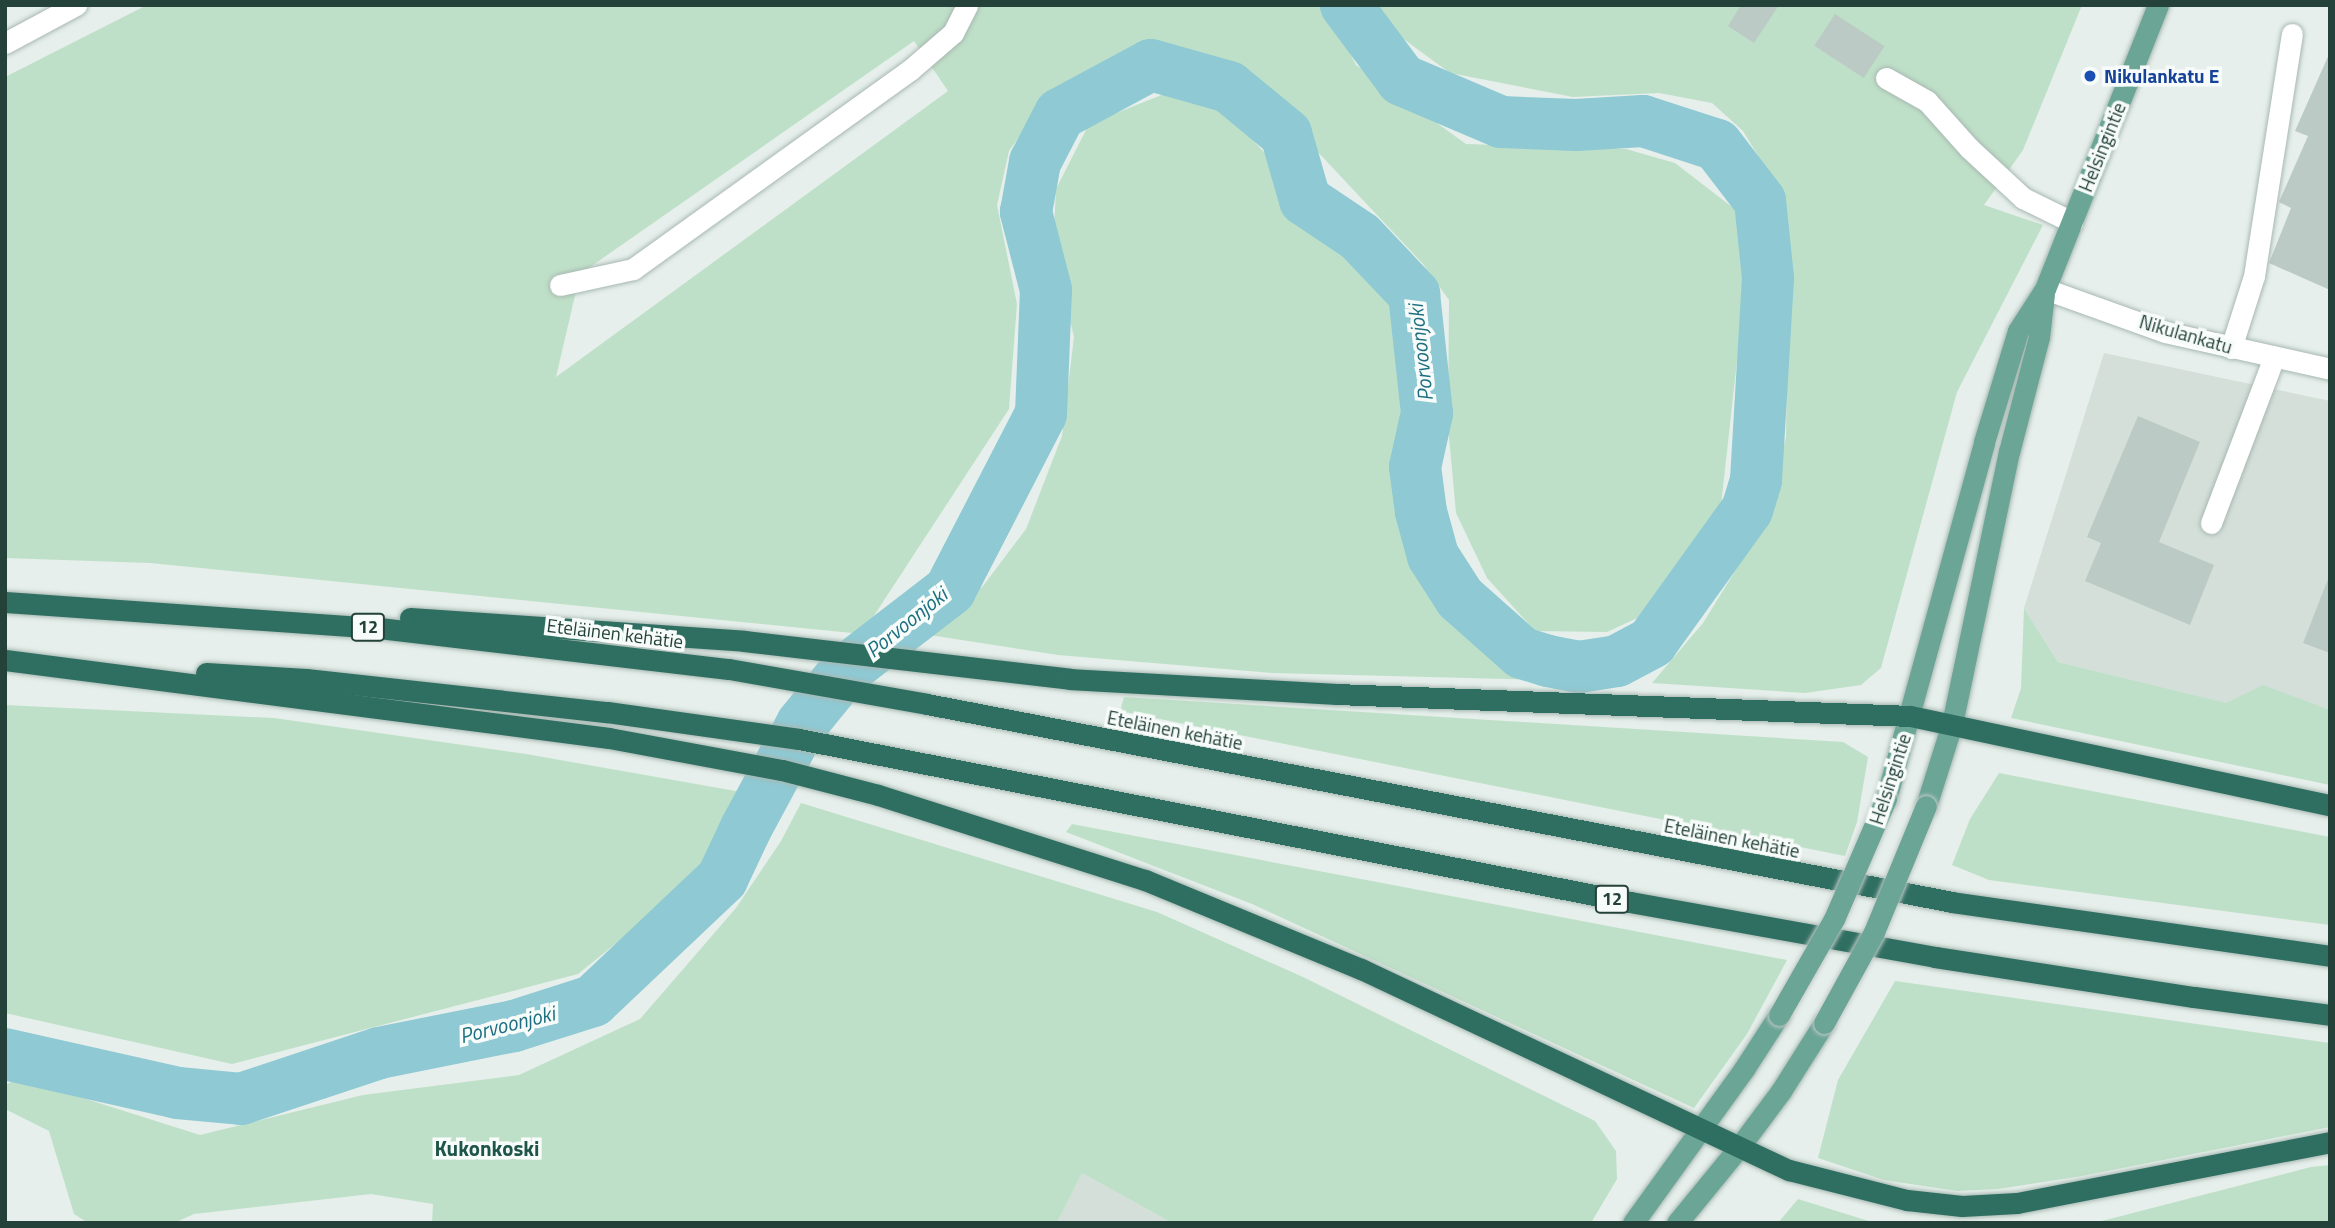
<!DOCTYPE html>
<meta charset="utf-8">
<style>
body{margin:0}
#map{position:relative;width:2335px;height:1228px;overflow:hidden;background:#e6efeb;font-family:"Titillium Web",sans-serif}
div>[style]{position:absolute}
.built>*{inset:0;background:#d4dfda}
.green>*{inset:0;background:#bfe0c8}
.river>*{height:52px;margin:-26px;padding:0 26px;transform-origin:26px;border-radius:26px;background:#8ec9d4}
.building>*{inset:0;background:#bbcac4;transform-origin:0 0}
.roads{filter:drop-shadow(0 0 2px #a8b8b2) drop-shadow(0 0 2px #a8b8b2)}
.minor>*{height:21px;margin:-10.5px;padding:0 10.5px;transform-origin:10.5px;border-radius:10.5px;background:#fff}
.major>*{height:21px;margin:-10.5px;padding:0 10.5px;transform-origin:10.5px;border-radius:10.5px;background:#6aa596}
.highway>*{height:21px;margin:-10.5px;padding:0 10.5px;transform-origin:10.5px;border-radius:10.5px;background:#2f6f62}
.bridges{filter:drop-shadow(0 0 2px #c2cac8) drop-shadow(0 0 2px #c2cac8)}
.major-bridge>*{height:21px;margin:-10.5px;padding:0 10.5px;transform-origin:10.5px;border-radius:10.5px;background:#6aa596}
.dots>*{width:19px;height:19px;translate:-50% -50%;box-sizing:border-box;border:4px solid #f7fbf9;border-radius:50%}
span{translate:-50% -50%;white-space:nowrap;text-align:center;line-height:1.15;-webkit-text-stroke:7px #f7fbf9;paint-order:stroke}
.shield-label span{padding:2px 5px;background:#f7fbf9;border:2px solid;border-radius:5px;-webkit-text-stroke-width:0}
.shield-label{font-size:18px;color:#24423a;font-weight:700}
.transit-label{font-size:19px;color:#164399;font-weight:700}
.left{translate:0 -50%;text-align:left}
.street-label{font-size:19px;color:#24423a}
.water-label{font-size:21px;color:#1c6f80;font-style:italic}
.neighbourhood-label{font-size:21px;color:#1f5548;font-weight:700}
.frame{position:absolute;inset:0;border:7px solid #24423a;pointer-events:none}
</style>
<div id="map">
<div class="built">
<div style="clip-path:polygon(2104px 353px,2330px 401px,2330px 729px,2058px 662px,2024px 608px)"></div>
<div style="clip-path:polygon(1082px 1173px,1172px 1223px,1057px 1223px)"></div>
</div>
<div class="green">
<div style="clip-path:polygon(evenodd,147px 5px,1326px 5px,1356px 65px,1466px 144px,1626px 149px,1675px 163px,1736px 210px,1747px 270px,1718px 533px,1659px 608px,1607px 632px,1535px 631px,1487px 578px,1456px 513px,1448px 426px,1449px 300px,1423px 264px,1239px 68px,1145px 43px,1045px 100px,1009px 151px,997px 205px,1017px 304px,1009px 409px,862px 634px,150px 563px,5px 558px,5px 77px,147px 5px,914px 41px,948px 91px,556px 377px,580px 274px,914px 41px)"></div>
<div style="clip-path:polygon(1375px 5px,2082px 5px,2023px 150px,1984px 205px,2043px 225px,1957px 392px,1881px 668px,1861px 685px,1805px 693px,1652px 683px,1703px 623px,1766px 521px,1786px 437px,1788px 301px,1780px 192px,1743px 131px,1712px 103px,1659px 93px,1573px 97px,1450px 73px,1390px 29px)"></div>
<div style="clip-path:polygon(1164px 94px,1222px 107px,1275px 164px,1290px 218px,1387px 289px,1399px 326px,1402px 511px,1441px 599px,1496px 663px,1550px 680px,1272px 673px,1058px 655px,923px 634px,983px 586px,1026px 529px,1062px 436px,1074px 337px,1053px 249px,1056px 189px,1089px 124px)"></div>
<div style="clip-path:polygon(2024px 608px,2058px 662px,2226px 703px,2263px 685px,2330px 710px,2330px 785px,2011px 718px,2021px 688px)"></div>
<div style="clip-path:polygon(1124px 697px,1843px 742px,1868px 757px,1857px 822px,1845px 856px,1120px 711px)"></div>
<div style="clip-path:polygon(5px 705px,274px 718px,526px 754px,747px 793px,698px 877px,578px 974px,232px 1064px,5px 1013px)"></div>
<div style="clip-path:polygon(1999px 773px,2330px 837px,2330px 925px,1989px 880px,1952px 865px,1970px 819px)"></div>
<div style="clip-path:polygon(801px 803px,1157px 912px,1303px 977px,1595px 1121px,1616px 1151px,1617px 1179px,1591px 1223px,1172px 1223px,1082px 1173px,1057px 1223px,432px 1223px,433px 1204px,371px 1194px,194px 1214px,174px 1223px,88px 1223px,74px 1214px,49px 1131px,5px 1109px,5px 1085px,20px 1078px,200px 1135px,363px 1095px,519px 1075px,640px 1019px,736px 908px,781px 841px)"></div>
<div style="clip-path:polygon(1072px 824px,1787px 960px,1747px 1034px,1694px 1108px,1252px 904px,1066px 832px)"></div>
<div style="clip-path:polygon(1895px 981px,2330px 1043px,2330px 1127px,2082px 1176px,1998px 1189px,1957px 1191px,1884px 1180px,1818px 1158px,1838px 1080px)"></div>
<div style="clip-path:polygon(2330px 1165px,2330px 1223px,2094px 1223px,2311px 1167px)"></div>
<div style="clip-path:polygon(1798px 1199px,1875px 1223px,1778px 1223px)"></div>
</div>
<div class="river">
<div style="left:5px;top:1054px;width:177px;rotate:12.7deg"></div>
<div style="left:178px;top:1093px;width:63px;rotate:5.4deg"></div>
<div style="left:241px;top:1099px;width:145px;rotate:-18.4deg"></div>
<div style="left:379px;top:1053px;width:138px;rotate:-11.3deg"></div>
<div style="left:514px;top:1026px;width:83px;rotate:-17.6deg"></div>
<div style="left:593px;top:1001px;width:178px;rotate:-43.4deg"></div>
<div style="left:722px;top:879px;width:56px;rotate:-64.8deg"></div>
<div style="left:746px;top:828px;width:118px;rotate:-61.7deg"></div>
<div style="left:802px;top:724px;width:68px;rotate:-50.9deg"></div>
<div style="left:845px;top:671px;width:133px;rotate:-37.6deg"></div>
<div style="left:950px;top:590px;width:198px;rotate:-62.7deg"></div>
<div style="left:1041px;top:414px;width:124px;rotate:-87.7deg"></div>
<div style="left:1046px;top:290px;width:81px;rotate:-104.4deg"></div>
<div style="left:1026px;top:212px;width:51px;rotate:-79.8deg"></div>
<div style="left:1035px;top:162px;width:54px;rotate:-62.5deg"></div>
<div style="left:1060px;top:114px;width:103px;rotate:-28.3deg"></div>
<div style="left:1151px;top:65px;width:81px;rotate:15.8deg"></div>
<div style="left:1229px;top:87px;width:74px;rotate:39.5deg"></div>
<div style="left:1286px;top:134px;width:69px;rotate:73.9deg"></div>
<div style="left:1305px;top:200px;width:66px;rotate:33.9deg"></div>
<div style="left:1360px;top:237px;width:79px;rotate:46.5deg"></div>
<div style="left:1414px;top:294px;width:120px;rotate:83.8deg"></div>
<div style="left:1427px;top:413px;width:55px;rotate:102.5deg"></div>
<div style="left:1415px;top:467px;width:45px;rotate:82.4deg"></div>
<div style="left:1421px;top:512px;width:46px;rotate:74.7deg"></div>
<div style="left:1433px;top:556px;width:50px;rotate:57.3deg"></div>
<div style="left:1460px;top:598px;width:83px;rotate:41.6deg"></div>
<div style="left:1522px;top:653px;width:27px;rotate:17deg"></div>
<div style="left:1548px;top:661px;width:32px;rotate:11deg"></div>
<div style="left:1579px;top:667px;width:38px;rotate:-9deg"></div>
<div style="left:1617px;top:661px;width:40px;rotate:-28deg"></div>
<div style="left:1652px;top:642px;width:163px;rotate:-54.3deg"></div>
<div style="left:1747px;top:510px;width:31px;rotate:-73deg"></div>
<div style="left:1756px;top:480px;width:202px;rotate:-86.6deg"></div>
<div style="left:1768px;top:278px;width:77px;rotate:-95.9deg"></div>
<div style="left:1760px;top:201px;width:71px;rotate:-127.5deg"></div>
<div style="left:1717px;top:145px;width:78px;rotate:-162deg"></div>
<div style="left:1643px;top:121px;width:67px;rotate:176.6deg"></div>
<div style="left:1576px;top:125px;width:75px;rotate:-177.7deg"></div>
<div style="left:1501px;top:122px;width:108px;rotate:-157deg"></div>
<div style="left:1402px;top:80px;width:94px;rotate:-126.7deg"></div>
</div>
<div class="building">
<div style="clip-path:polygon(1741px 5px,1779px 5px,1754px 43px,1728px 26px)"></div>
<div style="left:1835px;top:14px;width:59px;height:38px;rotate:33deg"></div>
<div style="clip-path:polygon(2330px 52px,2330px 290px,2269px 263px,2291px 208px,2279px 202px,2308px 136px,2295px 131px)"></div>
<div style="clip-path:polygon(2138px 416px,2200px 442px,2159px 542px,2214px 565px,2190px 625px,2085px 581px,2101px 543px,2087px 537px)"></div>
<div style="clip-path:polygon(2328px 579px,2330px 580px,2330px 653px,2303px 643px)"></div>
</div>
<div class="roads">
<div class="minor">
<div style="left:5px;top:43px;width:81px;rotate:-28.2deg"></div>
<div style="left:1886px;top:78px;width:47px;rotate:29.3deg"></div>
<div style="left:1927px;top:101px;width:63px;rotate:48.2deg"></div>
<div style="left:1969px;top:148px;width:74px;rotate:42.8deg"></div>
<div style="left:2023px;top:198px;width:55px;rotate:26.1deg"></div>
<div style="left:560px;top:285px;width:75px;rotate:-12.4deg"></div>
<div style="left:633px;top:269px;width:341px;rotate:-35.7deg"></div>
<div style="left:910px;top:70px;width:57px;rotate:-40.7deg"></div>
<div style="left:953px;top:33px;width:31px;rotate:-63deg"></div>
<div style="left:2045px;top:289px;width:127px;rotate:19.7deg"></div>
<div style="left:2165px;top:332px;width:169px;rotate:12.6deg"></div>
<div style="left:2231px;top:348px;width:76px;rotate:-72.3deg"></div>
<div style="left:2254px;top:276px;width:245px;rotate:-81.1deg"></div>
<div style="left:2211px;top:523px;width:178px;rotate:-69.2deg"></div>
</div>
<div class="major">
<div style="left:1886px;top:799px;width:370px;rotate:-74.6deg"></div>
<div style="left:1984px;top:442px;width:116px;rotate:-73deg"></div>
<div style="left:2018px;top:331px;width:50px;rotate:-57.3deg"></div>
<div style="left:2045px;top:289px;width:306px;rotate:-68.3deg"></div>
<div style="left:1926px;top:806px;width:86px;rotate:-72.4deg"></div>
<div style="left:1952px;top:724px;width:278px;rotate:-78.2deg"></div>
<div style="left:2009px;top:452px;width:119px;rotate:-75.4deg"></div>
<div style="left:2039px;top:337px;width:43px;rotate:-83.4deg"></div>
<div style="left:1633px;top:1223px;width:190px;rotate:-54.2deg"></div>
<div style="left:1744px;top:1069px;width:64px;rotate:-57.1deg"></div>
<div style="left:1677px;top:1223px;width:99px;rotate:-50.7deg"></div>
<div style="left:1740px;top:1146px;width:69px;rotate:-53.3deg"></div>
<div style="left:1781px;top:1091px;width:80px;rotate:-57.7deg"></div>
</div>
<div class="highway">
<div style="left:5px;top:602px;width:375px;rotate:4deg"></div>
<div style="left:379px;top:628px;width:352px;rotate:6.7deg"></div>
<div style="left:729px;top:669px;width:201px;rotate:10deg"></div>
<div style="left:927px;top:704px;width:1044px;rotate:10.93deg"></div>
<div style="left:1952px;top:902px;width:382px;rotate:8.1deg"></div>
<div style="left:410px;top:618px;width:335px;rotate:3.9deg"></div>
<div style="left:744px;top:641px;width:328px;rotate:6.6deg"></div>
<div style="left:1070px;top:679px;width:266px;rotate:3.2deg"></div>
<div style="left:1336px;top:694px;width:574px;rotate:2.19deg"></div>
<div style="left:1910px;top:716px;width:429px;rotate:12deg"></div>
<div style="left:5px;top:660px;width:609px;rotate:7.36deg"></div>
<div style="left:609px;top:738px;width:176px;rotate:10.5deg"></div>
<div style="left:782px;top:770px;width:99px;rotate:14.6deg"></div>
<div style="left:878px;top:795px;width:280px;rotate:17.7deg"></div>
<div style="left:1145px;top:880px;width:234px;rotate:22.4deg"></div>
<div style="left:1361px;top:969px;width:473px;rotate:25.2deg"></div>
<div style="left:1789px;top:1170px;width:122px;rotate:14.3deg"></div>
<div style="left:1907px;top:1200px;width:55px;rotate:6.2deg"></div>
<div style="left:1962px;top:1206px;width:55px;rotate:-3.1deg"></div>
<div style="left:2017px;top:1203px;width:319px;rotate:-11deg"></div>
<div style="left:206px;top:673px;width:100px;rotate:3.4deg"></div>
<div style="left:306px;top:679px;width:303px;rotate:6.3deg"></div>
<div style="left:607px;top:712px;width:194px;rotate:8deg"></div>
<div style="left:799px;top:739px;width:847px;rotate:11.1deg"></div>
<div style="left:1630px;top:902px;width:310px;rotate:10.2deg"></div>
<div style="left:1935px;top:957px;width:262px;rotate:8.8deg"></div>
<div style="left:2194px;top:997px;width:137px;rotate:7.5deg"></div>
</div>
</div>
<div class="bridges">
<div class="major-bridge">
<div style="left:1779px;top:1015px;width:111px;rotate:-60.2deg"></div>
<div style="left:1834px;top:919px;width:131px;rotate:-66.6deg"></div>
<div style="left:1824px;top:1023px;width:104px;rotate:-61.2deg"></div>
<div style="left:1874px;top:932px;width:136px;rotate:-67.6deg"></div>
</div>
</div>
<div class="dots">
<div style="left:2090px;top:76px;background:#1a4fb4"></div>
</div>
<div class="shield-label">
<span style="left:368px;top:627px">12</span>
<span style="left:1612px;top:899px">12</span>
</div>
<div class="transit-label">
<span class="left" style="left:2104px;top:76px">Nikulankatu E</span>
</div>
<div class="street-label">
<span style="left:2102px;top:147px;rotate:-68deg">Helsingintie</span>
<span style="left:2186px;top:334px;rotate:16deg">Nikulankatu</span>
<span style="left:615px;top:633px;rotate:7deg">Eteläinen kehätie</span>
<span style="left:1175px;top:730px;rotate:11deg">Eteläinen kehätie</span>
<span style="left:1890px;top:779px;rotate:-72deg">Helsingintie</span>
<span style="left:1732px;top:838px;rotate:11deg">Eteläinen kehätie</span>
</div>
<div class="water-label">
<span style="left:1420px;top:353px;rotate:-96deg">Porvoonjoki</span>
<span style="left:906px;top:622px;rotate:-39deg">Porvoonjoki</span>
<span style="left:507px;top:1024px;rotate:-14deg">Porvoonjoki</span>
</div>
<div class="neighbourhood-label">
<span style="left:487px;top:1148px">Kukonkoski</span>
</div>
<div class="frame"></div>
</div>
